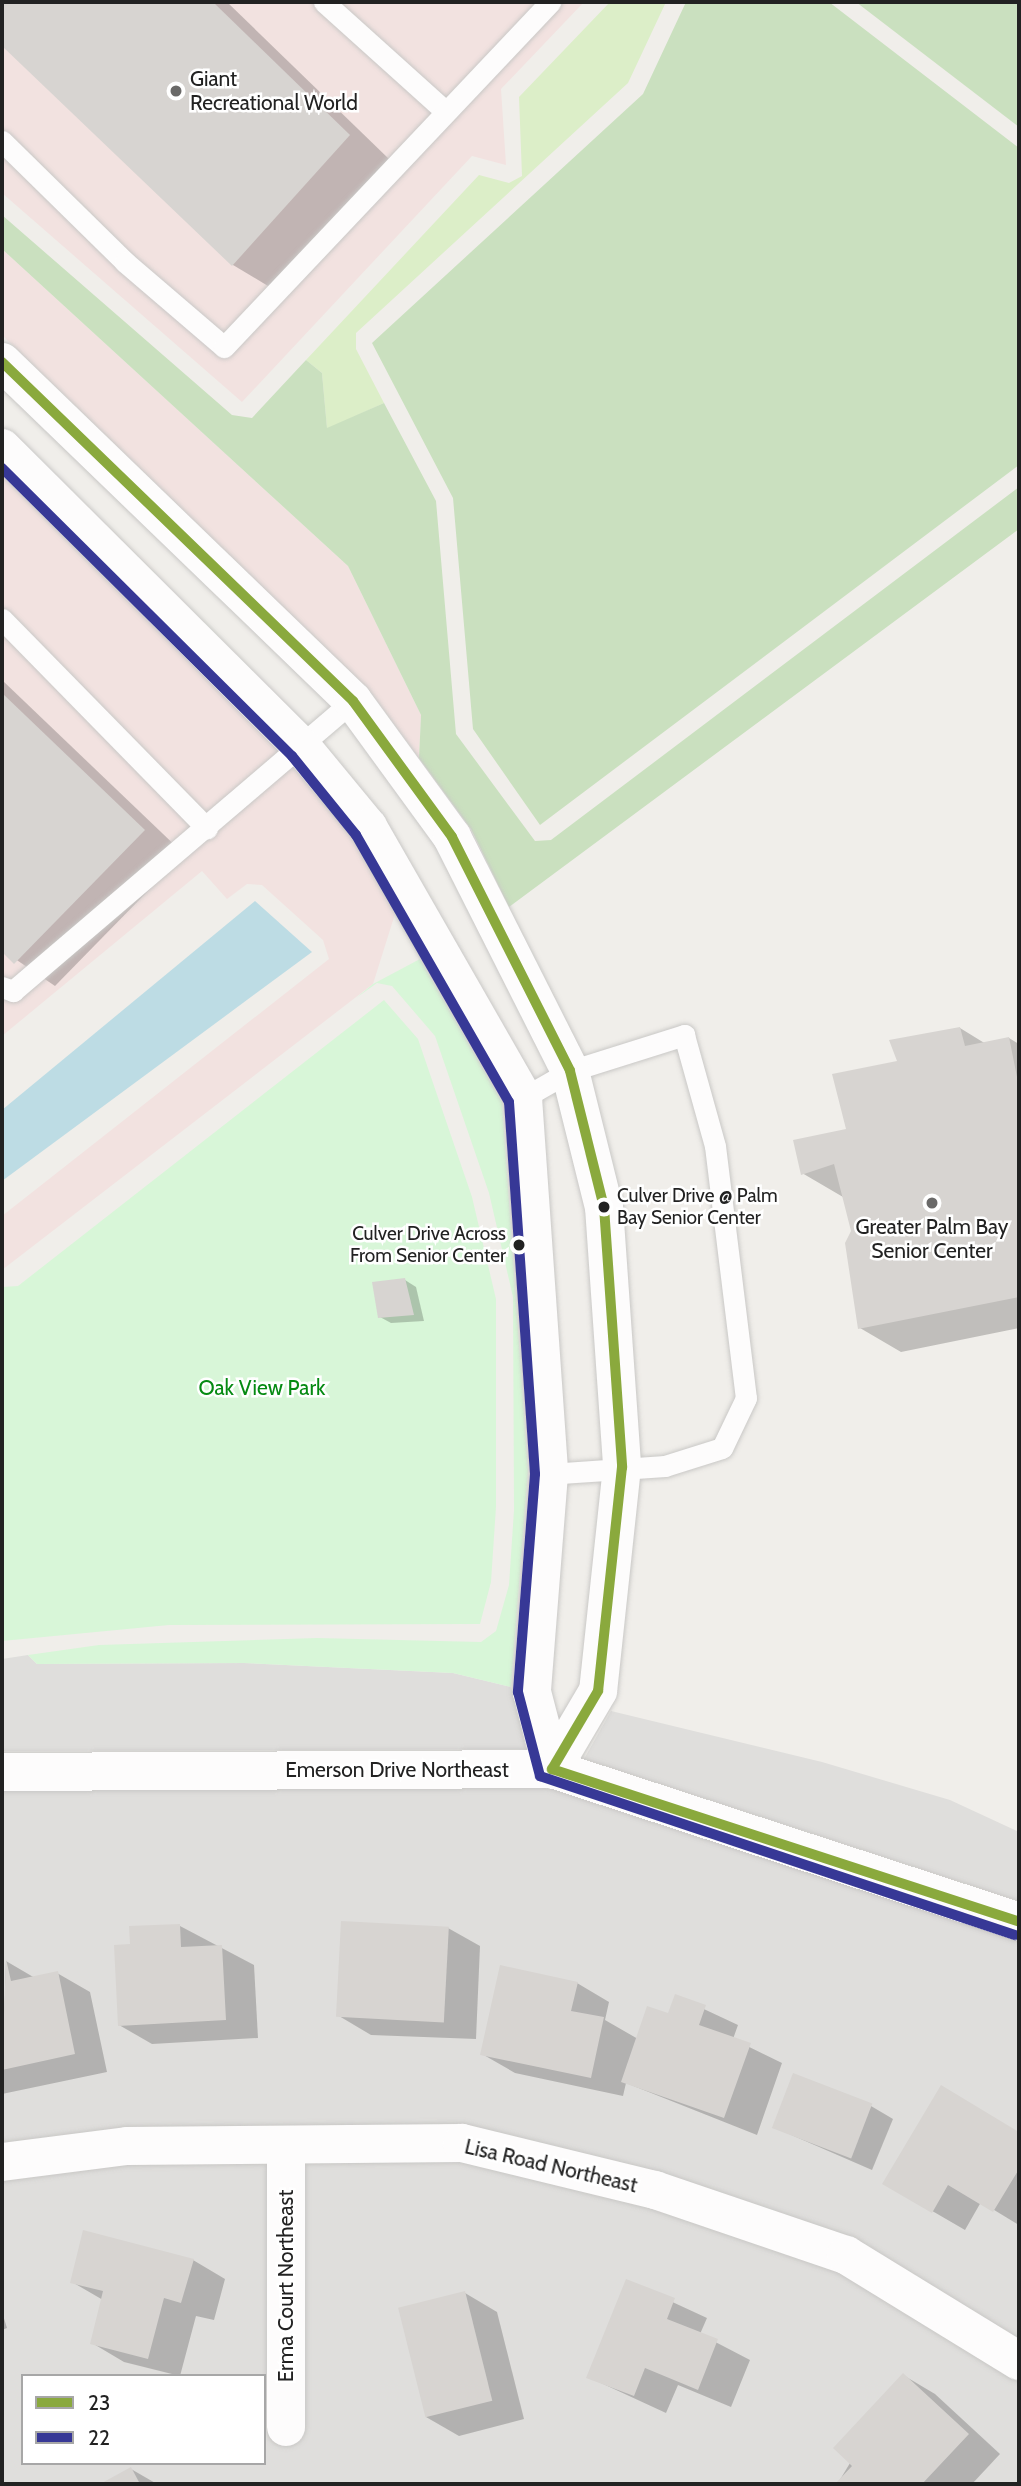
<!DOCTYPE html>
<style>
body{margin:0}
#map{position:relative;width:1021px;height:2486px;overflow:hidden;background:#f0eeea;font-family:Cabin,sans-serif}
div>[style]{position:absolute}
.residential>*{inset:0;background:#dfdedc}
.commercial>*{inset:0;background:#f2e2e0}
.grass>*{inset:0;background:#dceec8}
.forest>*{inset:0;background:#cae0bf}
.park>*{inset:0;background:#d8f6d8}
.water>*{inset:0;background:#bddce4}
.shadow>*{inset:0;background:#0003}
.building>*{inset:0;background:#d7d4d1;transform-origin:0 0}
.roads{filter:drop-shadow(0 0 2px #c9c8c6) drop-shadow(0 0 2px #c9c8c6)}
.service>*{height:21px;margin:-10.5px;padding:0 10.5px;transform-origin:10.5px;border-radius:10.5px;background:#fdfcfc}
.minor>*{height:38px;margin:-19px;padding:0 19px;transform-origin:19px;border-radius:19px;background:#fdfcfc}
.tertiary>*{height:38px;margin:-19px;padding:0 19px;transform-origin:19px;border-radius:19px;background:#fdfcfc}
.bus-1>*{height:10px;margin:-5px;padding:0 5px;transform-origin:5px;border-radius:5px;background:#8aa93d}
.bus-2>*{height:10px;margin:-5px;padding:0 5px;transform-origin:5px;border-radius:5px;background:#373896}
.dots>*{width:19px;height:19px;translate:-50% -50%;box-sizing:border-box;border:4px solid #fff;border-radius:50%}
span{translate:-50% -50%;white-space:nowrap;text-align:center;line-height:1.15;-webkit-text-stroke:5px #fff;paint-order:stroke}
.bus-label{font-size:19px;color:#222}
.left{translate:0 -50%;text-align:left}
.right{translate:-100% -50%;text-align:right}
.poi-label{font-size:21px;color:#222}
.park-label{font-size:21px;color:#058a12}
.street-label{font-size:21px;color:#222}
.frame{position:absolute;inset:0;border:4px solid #222;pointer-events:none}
.legend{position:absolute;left:21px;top:2374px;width:245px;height:91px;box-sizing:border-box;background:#fff;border:2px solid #a7a7a7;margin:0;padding:9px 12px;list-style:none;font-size:21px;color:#222}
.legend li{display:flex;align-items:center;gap:14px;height:35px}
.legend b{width:35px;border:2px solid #a7a7a7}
</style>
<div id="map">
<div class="residential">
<div style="clip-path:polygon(28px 1655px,37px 1664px,244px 1663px,453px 1673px,511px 1687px,526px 1749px,2px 1751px,2px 1659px)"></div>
<div style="clip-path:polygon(611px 1711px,822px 1762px,950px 1800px,1019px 1832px,1019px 1901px,584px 1759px)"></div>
<div style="clip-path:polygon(evenodd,486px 1770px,1019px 1922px,1019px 2484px,2px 2484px,2px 1772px,486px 1770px,23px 2376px,264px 2376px,264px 2463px,23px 2463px,23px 2376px)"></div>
</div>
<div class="commercial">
<div style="clip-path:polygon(2px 2px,584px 2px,501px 89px,506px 165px,472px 156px,242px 402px,2px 193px)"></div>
<div style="clip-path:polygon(2px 249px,348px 566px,421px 715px,419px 758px,369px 690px,2px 335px)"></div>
<div style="clip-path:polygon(2px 476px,288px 760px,351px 837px,395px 914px,373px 984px,2px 1270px,2px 1216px,329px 959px,323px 940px,262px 885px,247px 884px,227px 899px,202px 871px,2px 1036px)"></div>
</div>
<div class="grass">
<div style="clip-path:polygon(610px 2px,666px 2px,628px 83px,356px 333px,356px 349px,384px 403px,327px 429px,322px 373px,306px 360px,479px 175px,509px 183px,522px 176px,519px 97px)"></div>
</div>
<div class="forest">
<div style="clip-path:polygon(686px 2px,829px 2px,1019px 148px,1019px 465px,540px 825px,473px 729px,453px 498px,372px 343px,643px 94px)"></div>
<div style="clip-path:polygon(856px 2px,1019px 2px,1019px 127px)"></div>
<div style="clip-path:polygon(2px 215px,232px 415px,252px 418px,306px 360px,322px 373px,327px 428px,384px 403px,436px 501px,456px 734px,535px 841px,551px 840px,1019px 487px,1019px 529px,509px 907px,471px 829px,419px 758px,421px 715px,348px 566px,2px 249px)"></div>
</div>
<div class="park">
<div style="clip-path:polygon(420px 959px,502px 1102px,528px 1471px,511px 1687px,453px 1673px,244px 1663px,37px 1664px,28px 1655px,99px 1645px,317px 1638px,481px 1642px,496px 1631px,509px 1585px,514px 1510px,513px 1297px,489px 1193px,435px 1036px,392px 986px,377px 983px,356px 998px,373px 984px)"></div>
<div style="clip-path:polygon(384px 1000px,418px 1039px,472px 1197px,496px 1299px,496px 1507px,491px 1582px,480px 1624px,169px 1625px,2px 1641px,2px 1287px,18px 1286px)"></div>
</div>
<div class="water">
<div style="clip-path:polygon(255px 901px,312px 952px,2px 1181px,2px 1110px)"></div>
</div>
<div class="shadow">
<div style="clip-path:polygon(2px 2px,227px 2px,389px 159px,273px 289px,233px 265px,2px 44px)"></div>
<div style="clip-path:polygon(2px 680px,184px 854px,55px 986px,2px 950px)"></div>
<div style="clip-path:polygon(960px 1028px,986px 1044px,1009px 1038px,1019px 1044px,1019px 1328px,901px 1352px,860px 1328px,853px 1231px,843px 1197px,802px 1173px,848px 1131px,899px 1062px)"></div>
<div style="clip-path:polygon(405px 1280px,416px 1287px,424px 1321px,391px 1323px,380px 1317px)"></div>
<div style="clip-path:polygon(180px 1926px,254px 1965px,258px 2038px,152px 2044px,119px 2025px,132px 1946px)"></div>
<div style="clip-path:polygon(448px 1928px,480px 1946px,476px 2039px,371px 2035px,339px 2016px)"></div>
<div style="clip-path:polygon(6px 1961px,35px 1978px,57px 1973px,90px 1992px,107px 2072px,2px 2094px)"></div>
<div style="clip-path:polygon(577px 1983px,609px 2002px,605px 2020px,638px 2039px,669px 2015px,676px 1996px,738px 2025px,733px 2039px,782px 2063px,757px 2135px,626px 2083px,623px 2096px,515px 2073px,482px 2054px)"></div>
<div style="clip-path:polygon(942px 2088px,1019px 2133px,1019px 2225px,981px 2202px,965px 2230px,884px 2183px)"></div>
<div style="clip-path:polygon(871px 2106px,893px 2119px,872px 2170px,773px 2127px)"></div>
<div style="clip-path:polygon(193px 2260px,225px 2279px,214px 2320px,196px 2316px,180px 2376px,124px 2362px,92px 2343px,103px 2300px,72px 2282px)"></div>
<div style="clip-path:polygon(627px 2281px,707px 2318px,700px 2334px,750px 2360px,731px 2407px,678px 2385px,666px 2413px,588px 2377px)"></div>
<div style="clip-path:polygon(465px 2293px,497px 2312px,524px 2419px,459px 2436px,426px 2417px)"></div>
<div style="clip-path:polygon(2px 2312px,7px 2328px,2px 2330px)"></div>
<div style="clip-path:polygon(903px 2375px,935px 2394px,1000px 2454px,972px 2484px,838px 2483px)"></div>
<div style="clip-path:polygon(131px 2469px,157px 2484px,103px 2484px)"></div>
</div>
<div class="building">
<div style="clip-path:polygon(2px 2px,213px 2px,350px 135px,232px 266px,2px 46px)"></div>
<div style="clip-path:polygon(2px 693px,145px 830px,14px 964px,2px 952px)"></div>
<div style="clip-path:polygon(960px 1027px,965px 1046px,1009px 1037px,1019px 1087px,1019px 1297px,858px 1329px,845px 1243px,851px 1231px,834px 1164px,801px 1175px,793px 1140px,846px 1129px,832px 1074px,897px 1061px,889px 1040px)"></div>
<div style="clip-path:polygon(405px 1278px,414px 1315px,378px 1318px,372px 1282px)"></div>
<div style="left:341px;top:1921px;width:108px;height:96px;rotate:3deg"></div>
<div style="clip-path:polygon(180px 1924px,181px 1947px,222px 1945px,226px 2020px,118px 2026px,114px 1945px,130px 1944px,129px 1926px)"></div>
<div style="clip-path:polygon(6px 1959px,11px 1981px,58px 1971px,75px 2054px,2px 2070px)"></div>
<div style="clip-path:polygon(500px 1965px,578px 1982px,571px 2011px,604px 2017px,591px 2078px,480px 2055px)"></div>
<div style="clip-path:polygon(675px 1994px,706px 2005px,699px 2025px,751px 2043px,724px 2118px,621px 2082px,647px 2006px,668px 2013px)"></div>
<div style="left:793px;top:2073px;width:85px;height:59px;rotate:21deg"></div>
<div style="clip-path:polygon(941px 2085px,1019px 2132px,1019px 2169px,993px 2212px,948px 2185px,932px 2213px,882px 2184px)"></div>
<div style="clip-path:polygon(83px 2230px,194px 2259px,181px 2303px,164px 2298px,148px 2359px,90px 2344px,103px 2291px,70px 2283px)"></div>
<div style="clip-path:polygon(626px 2279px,675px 2298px,667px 2319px,718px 2339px,698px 2390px,645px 2368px,634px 2396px,586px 2378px)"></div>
<div style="left:465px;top:2291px;width:113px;height:69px;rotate:76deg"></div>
<div style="clip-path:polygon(903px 2373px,969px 2434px,922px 2484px,835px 2484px,852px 2466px,833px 2448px)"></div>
<div style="clip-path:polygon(131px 2467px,140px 2484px,100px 2484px)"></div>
</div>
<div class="roads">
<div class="service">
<div style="left:324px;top:2px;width:164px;rotate:42deg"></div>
<div style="left:2px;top:141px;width:173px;rotate:44.5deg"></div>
<div style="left:125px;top:262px;width:130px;rotate:40.6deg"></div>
<div style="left:224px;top:347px;width:475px;rotate:-46.6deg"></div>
<div style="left:2px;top:619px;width:293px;rotate:45.6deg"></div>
<div style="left:2px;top:987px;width:12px;rotate:20deg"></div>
<div style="left:13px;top:991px;width:447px;rotate:-40.5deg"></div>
<div style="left:523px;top:1098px;width:54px;rotate:-29.9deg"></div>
<div style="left:570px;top:1071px;width:120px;rotate:-17.5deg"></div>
<div style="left:684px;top:1035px;width:115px;rotate:74.4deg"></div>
<div style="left:715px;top:1146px;width:254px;rotate:83deg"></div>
<div style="left:746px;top:1398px;width:55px;rotate:115.6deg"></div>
<div style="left:722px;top:1448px;width:60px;rotate:162.5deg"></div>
<div style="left:665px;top:1466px;width:116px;rotate:176.1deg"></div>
</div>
<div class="minor">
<div style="left:286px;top:2146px;width:281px;rotate:90deg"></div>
<div style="left:2px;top:2162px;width:126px;rotate:-7.3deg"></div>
<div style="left:127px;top:2146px;width:335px;rotate:-0.5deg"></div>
<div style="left:462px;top:2143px;width:199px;rotate:13.7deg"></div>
<div style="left:655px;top:2190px;width:202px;rotate:18.8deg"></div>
<div style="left:846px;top:2255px;width:203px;rotate:31.5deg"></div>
</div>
<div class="tertiary">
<div style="left:2px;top:362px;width:488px;rotate:44deg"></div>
<div style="left:353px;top:701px;width:168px;rotate:53.9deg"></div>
<div style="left:452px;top:837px;width:262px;rotate:63.2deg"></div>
<div style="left:570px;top:1071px;width:140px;rotate:76deg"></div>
<div style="left:604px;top:1207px;width:261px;rotate:86deg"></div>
<div style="left:622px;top:1467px;width:225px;rotate:96.1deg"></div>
<div style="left:598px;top:1691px;width:91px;rotate:120.5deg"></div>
<div style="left:2px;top:448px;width:424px;rotate:44.9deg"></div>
<div style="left:302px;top:747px;width:104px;rotate:50.5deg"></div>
<div style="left:368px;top:827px;width:312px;rotate:60.2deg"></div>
<div style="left:523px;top:1098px;width:377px;rotate:86deg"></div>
<div style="left:549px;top:1474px;width:219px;rotate:94.5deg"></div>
<div style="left:532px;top:1692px;width:80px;rotate:75.4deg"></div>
<div style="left:2px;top:1772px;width:550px;rotate:-0.31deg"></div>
<div style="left:552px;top:1769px;width:491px;rotate:18.1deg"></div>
</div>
</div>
<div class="bus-1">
<div style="left:2px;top:362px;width:488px;rotate:44deg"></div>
<div style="left:353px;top:701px;width:168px;rotate:53.9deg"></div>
<div style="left:452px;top:837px;width:262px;rotate:63.2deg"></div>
<div style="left:570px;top:1071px;width:140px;rotate:76deg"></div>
<div style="left:604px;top:1207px;width:261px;rotate:86deg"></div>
<div style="left:622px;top:1467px;width:225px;rotate:96.1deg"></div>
<div style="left:598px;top:1691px;width:91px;rotate:120.5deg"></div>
<div style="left:552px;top:1769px;width:491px;rotate:18.1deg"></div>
</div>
<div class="bus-2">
<div style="left:2px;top:468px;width:409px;rotate:44.8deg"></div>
<div style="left:292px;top:756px;width:102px;rotate:51deg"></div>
<div style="left:356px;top:835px;width:308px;rotate:60.2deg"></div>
<div style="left:509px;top:1102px;width:373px;rotate:86deg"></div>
<div style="left:535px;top:1474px;width:219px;rotate:94.5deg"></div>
<div style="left:518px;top:1692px;width:87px;rotate:75.3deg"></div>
<div style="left:540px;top:1776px;width:501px;rotate:18.51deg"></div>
</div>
<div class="dots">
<div style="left:176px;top:91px;background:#6a6968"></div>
<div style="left:932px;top:1203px;background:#6a6968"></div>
<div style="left:604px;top:1207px;background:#222"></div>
<div style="left:519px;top:1245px;background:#222"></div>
</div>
<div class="bus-label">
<span class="left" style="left:617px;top:1207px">Culver Drive @ Palm<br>Bay Senior Center</span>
<span class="right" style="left:506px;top:1245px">Culver Drive Across<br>From Senior Center</span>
</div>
<div class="poi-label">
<span class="left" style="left:190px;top:91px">Giant<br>Recreational World</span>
<span style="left:932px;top:1239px">Greater Palm Bay<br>Senior Center</span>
</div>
<div class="park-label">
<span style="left:262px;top:1388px">Oak View Park</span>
</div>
<div class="street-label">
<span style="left:397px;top:1770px">Emerson Drive Northeast</span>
<span style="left:551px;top:2166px;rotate:13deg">Lisa Road Northeast</span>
<span style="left:286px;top:2286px;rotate:-90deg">Erma Court Northeast</span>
</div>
<div class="frame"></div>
<ul class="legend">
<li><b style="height:9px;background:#8aa93d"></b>23</li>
<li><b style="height:9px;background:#373896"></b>22</li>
</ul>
</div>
